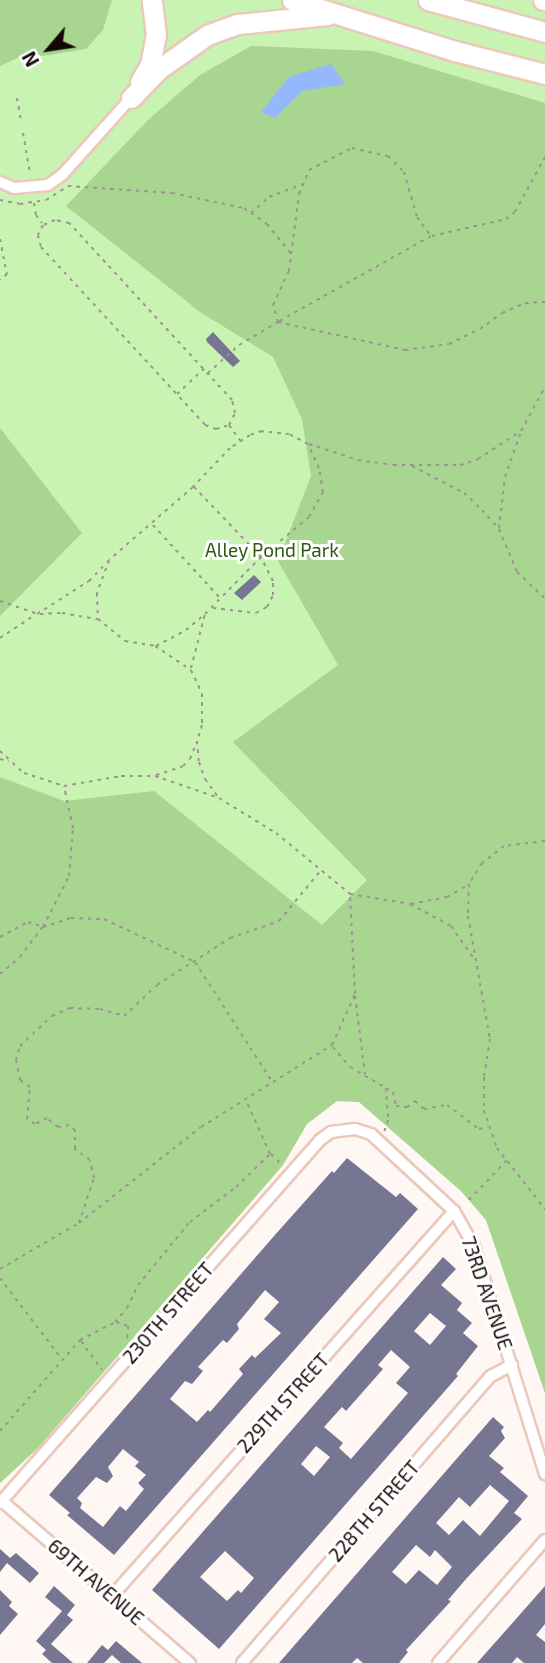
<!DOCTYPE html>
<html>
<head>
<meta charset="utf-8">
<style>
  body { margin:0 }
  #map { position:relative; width:545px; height:1663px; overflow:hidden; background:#fff7f4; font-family:"Exo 2",sans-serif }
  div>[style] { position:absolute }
  .green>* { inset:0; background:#c9f3b2 }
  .forest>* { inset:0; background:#a8d590 }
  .water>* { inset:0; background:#94b8fb }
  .building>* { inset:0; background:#767693 }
  .path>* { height:2px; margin-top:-1px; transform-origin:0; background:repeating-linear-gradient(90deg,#9d9491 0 3.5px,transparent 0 8.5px) }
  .roads { filter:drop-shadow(2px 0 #ecc8bb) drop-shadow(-2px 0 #ecc8bb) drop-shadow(0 2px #ecc8bb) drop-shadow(0 -2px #ecc8bb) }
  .street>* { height:10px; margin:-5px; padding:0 5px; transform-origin:5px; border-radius:5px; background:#fff }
  .highway>* { height:19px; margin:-9.5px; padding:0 9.5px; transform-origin:9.5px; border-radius:9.5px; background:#fff }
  span { translate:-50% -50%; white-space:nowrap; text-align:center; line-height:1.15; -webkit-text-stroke:6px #fff; paint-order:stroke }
  .park-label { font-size:19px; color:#2f5711 }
  .street-label { font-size:19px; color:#130805 }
  .north { position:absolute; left:14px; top:14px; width:70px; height:70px; -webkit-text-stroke:5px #fff; paint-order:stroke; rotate:241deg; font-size:19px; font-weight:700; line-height:28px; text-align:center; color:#130805 }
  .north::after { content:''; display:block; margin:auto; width:24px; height:32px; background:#130805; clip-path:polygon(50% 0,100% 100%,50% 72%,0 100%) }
</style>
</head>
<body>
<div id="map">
  <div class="green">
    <div style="clip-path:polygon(0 0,545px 0,545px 1393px,486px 1220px,461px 1191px,359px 1102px,337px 1101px,307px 1124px,283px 1165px,38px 1448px,0 1483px)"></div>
  </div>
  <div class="forest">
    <div style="clip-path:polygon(0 0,112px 0,103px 30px,86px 49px,43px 56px,26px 54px,0 66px)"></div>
    <div style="clip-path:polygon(251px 46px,373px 51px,545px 103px,545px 1393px,486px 1220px,461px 1191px,359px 1102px,337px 1101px,307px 1124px,283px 1165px,38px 1448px,0 1483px,0 777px,64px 801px,154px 791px,322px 925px,367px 880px,233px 742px,338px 665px,278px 561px,311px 476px,302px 419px,273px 357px,200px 312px,66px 206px,149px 119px,200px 75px)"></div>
    <div style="clip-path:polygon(0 428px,82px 533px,0 616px)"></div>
  </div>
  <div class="water">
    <div style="clip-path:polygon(331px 64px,345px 84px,302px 91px,275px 118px,261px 112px,289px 77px)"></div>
  </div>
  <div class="building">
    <div style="clip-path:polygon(213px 332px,240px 361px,233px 367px,207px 342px,206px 339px)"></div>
    <div style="clip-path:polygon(254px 575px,261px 582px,242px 600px,234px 593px)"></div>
    <div style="clip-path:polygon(evenodd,347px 1158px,396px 1197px,400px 1193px,418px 1209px,114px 1555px,67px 1515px,70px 1513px,49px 1495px,274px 1236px,332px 1171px,334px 1173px,347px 1158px,265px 1290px,279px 1302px,264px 1319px,281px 1333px,255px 1358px,252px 1355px,239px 1369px,243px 1374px,210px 1412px,208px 1410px,197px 1422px,170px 1399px,185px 1381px,192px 1384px,203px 1371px,198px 1367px,223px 1340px,227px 1343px,239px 1329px,237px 1324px,265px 1290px,347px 1158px,123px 1449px,139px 1462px,135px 1466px,146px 1475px,138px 1483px,144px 1489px,126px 1511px,120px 1506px,103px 1527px,80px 1508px,82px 1503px,77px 1498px,96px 1477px,107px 1483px,113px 1476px,108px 1467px,123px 1449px)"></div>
    <div style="clip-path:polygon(evenodd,443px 1257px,456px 1269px,441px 1285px,462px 1303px,457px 1310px,472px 1323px,463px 1333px,478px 1346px,456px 1374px,458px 1376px,219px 1649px,152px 1590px,443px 1257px,430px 1313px,446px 1326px,430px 1345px,414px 1331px,430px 1313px,443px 1257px,391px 1350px,410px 1367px,396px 1383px,408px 1393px,351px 1459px,339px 1448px,343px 1443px,324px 1427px,342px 1407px,346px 1411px,383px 1369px,378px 1365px,391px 1350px,443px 1257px,316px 1446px,330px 1457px,314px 1476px,301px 1464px,316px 1446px,443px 1257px,225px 1551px,254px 1578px,241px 1593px,238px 1590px,227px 1601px,200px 1577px,225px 1551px)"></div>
    <div style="clip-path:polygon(evenodd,493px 1417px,504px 1427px,501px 1431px,505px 1438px,489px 1456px,504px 1468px,500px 1472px,528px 1496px,514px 1513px,522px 1519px,466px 1579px,448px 1600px,451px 1601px,406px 1650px,408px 1652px,399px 1663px,363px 1663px,357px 1658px,352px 1663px,279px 1663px,493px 1417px,490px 1485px,509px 1501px,480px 1536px,463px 1520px,449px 1535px,436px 1523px,459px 1497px,470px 1507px,490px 1485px,493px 1417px,416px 1545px,430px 1557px,435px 1550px,452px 1567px,437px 1585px,419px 1570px,406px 1584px,392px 1572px,416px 1545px)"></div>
    <div style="clip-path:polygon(0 1549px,10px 1558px,16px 1553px,39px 1573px,30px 1583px,7px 1563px,0 1572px)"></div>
    <div style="clip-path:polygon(54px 1586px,75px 1605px,67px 1615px,73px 1620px,51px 1644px,73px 1663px,52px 1663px,42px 1654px,46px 1650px,36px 1641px,62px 1611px,45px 1597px)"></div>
    <div style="clip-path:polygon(545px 1586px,545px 1624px,536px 1635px,545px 1642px,545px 1663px,524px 1663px,517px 1657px,512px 1663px,477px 1663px)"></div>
    <div style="clip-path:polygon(0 1590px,12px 1602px,9px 1606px,18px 1614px,0 1635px)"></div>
    <div style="clip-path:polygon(116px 1641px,142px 1663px,121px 1663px,112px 1655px,104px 1663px,87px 1663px,102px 1645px,108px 1650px)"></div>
  </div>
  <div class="path">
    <div style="left:17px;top:98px;width:23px;rotate:80deg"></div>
    <div style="left:23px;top:133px;width:42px;rotate:80.3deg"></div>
    <div style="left:352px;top:148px;width:37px;rotate:13deg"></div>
    <div style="left:388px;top:156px;width:23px;rotate:45deg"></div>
    <div style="left:404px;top:172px;width:47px;rotate:73.9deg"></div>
    <div style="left:417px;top:217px;width:24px;rotate:54deg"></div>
    <div style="left:431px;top:236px;width:176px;rotate:150.7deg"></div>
    <div style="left:278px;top:322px;width:18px;rotate:-106deg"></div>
    <div style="left:273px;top:305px;width:38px;rotate:-65deg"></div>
    <div style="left:289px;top:271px;width:78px;rotate:-82.6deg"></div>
    <div style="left:299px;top:194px;width:26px;rotate:-67deg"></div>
    <div style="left:309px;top:170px;width:48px;rotate:-27.1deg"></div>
    <div style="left:0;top:200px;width:20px;rotate:11deg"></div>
    <div style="left:20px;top:204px;width:26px;rotate:-9deg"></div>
    <div style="left:46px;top:200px;width:26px;rotate:-32deg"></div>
    <div style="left:68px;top:186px;width:104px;rotate:3.9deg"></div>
    <div style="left:172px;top:193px;width:74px;rotate:11.8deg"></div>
    <div style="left:244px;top:208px;width:28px;rotate:35deg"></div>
    <div style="left:267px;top:224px;width:38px;rotate:51deg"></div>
    <div style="left:34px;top:203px;width:12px;rotate:81deg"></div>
    <div style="left:36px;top:215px;width:10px;rotate:53deg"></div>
    <div style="left:251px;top:213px;width:24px;rotate:-42deg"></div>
    <div style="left:269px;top:197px;width:36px;rotate:-21deg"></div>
    <div style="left:432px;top:236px;width:76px;rotate:-12.9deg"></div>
    <div style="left:506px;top:219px;width:11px;rotate:-38deg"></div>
    <div style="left:515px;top:212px;width:63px;rotate:-61.4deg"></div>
    <div style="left:0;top:239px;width:36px;rotate:79deg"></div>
    <div style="left:7px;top:274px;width:9px;rotate:139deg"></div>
    <div style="left:208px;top:373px;width:42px;rotate:-42.1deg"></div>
    <div style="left:239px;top:345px;width:45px;rotate:-30.5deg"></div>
    <div style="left:278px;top:322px;width:130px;rotate:12.4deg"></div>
    <div style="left:405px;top:350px;width:44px;rotate:-7.8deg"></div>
    <div style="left:449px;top:344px;width:34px;rotate:-26deg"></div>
    <div style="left:480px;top:329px;width:27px;rotate:-36deg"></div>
    <div style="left:502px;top:313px;width:25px;rotate:-23deg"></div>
    <div style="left:525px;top:303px;width:20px;rotate:-3deg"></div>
    <div style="left:177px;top:394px;width:37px;rotate:-43deg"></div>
    <div style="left:229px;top:425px;width:13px;rotate:-63deg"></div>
    <div style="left:235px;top:413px;width:13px;rotate:-103deg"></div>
    <div style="left:232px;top:400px;width:241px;rotate:-132.6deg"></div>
    <div style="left:69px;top:223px;width:14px;rotate:-168deg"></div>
    <div style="left:55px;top:220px;width:13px;rotate:157deg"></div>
    <div style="left:43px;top:225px;width:11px;rotate:117deg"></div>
    <div style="left:38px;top:235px;width:12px;rotate:76deg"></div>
    <div style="left:41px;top:247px;width:242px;rotate:47.3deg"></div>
    <div style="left:205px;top:425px;width:12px;rotate:20deg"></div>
    <div style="left:216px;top:429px;width:14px;rotate:-17deg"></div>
    <div style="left:229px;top:425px;width:19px;rotate:54deg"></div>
    <div style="left:309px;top:444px;width:52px;rotate:18.1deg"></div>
    <div style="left:358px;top:460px;width:35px;rotate:8deg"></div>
    <div style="left:393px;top:465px;width:67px"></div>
    <div style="left:460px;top:465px;width:19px;rotate:-18deg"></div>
    <div style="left:478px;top:459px;width:51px;rotate:-33.1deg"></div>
    <div style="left:521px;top:431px;width:50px;rotate:-61.4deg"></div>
    <div style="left:412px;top:466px;width:59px;rotate:27.4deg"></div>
    <div style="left:464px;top:493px;width:25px;rotate:43deg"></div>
    <div style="left:482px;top:510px;width:25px;rotate:48deg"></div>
    <div style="left:499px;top:529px;width:47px;rotate:67.3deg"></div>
    <div style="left:517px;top:572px;width:38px;rotate:43deg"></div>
    <div style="left:153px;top:525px;width:99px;rotate:47.5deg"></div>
    <div style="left:499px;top:528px;width:51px;rotate:-83.3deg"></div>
    <div style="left:505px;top:477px;width:48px;rotate:-70.4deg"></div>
    <div style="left:0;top:601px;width:39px;rotate:19deg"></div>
    <div style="left:37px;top:614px;width:62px;rotate:-32.4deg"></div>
    <div style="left:89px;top:581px;width:28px;rotate:-46deg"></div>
    <div style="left:213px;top:608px;width:43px;rotate:6.6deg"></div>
    <div style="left:256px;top:613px;width:13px;rotate:-29deg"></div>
    <div style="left:267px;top:607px;width:13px;rotate:-63deg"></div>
    <div style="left:273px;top:595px;width:14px;rotate:-90deg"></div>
    <div style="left:273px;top:581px;width:27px;rotate:-117deg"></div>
    <div style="left:261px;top:557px;width:62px;rotate:-39.8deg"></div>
    <div style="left:309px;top:517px;width:29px;rotate:-61deg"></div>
    <div style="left:323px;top:492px;width:24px;rotate:-99deg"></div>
    <div style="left:319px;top:468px;width:26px;rotate:-115deg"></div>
    <div style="left:308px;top:444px;width:21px;rotate:-152deg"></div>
    <div style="left:289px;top:434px;width:27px;rotate:-174deg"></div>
    <div style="left:262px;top:431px;width:13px;rotate:162deg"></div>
    <div style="left:250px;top:435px;width:24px;rotate:147deg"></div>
    <div style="left:230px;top:448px;width:54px;rotate:133.5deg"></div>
    <div style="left:193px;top:487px;width:111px;rotate:139deg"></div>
    <div style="left:109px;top:560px;width:35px;rotate:110deg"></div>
    <div style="left:97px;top:593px;width:26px;rotate:88deg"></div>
    <div style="left:98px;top:619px;width:35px;rotate:39deg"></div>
    <div style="left:125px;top:641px;width:30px;rotate:9deg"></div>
    <div style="left:155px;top:646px;width:43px;rotate:33.7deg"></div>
    <div style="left:191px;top:670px;width:26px;rotate:65deg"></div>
    <div style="left:202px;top:694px;width:31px;rotate:90deg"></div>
    <div style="left:202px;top:725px;width:17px;rotate:107deg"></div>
    <div style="left:197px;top:741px;width:21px;rotate:85deg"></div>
    <div style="left:199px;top:762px;width:18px;rotate:71deg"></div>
    <div style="left:205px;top:779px;width:24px;rotate:54deg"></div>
    <div style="left:40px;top:614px;width:22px;rotate:-3deg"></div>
    <div style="left:62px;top:613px;width:36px;rotate:10deg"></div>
    <div style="left:0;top:638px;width:42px;rotate:-33.3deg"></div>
    <div style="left:156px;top:646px;width:34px;rotate:-28deg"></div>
    <div style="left:186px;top:630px;width:23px;rotate:-40deg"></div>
    <div style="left:191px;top:668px;width:56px;rotate:-75.5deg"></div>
    <div style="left:205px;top:614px;width:80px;rotate:-45.5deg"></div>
    <div style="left:261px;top:557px;width:97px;rotate:-133.7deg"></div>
    <div style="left:0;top:751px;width:33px;rotate:43deg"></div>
    <div style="left:24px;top:773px;width:42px;rotate:18deg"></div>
    <div style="left:64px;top:786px;width:58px;rotate:-10deg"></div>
    <div style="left:121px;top:776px;width:34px"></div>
    <div style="left:155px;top:776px;width:68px;rotate:19deg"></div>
    <div style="left:219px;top:798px;width:67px;rotate:31.6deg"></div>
    <div style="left:276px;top:833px;width:96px;rotate:39.5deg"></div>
    <div style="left:350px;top:894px;width:61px;rotate:9.5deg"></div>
    <div style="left:410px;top:904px;width:47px;rotate:28.2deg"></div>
    <div style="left:451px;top:926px;width:39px;rotate:55deg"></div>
    <div style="left:0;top:759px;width:9px;rotate:18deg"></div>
    <div style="left:156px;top:775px;width:28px;rotate:-18deg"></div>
    <div style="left:183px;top:766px;width:10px;rotate:-45deg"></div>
    <div style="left:190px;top:759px;width:18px;rotate:-68deg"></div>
    <div style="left:545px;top:841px;width:41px;rotate:173deg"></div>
    <div style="left:504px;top:846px;width:28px;rotate:142deg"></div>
    <div style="left:482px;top:863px;width:25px;rotate:122deg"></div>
    <div style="left:469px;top:884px;width:32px;rotate:92deg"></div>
    <div style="left:468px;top:916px;width:125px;rotate:79.9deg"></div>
    <div style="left:490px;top:1039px;width:38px;rotate:99deg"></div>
    <div style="left:484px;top:1077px;width:33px;rotate:90deg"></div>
    <div style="left:484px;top:1110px;width:40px;rotate:71.1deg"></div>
    <div style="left:497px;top:1148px;width:78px;rotate:51.8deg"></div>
    <div style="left:411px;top:904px;width:37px;rotate:-11deg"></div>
    <div style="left:447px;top:897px;width:24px;rotate:-30deg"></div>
    <div style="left:0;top:937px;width:32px;rotate:-28deg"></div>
    <div style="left:28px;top:922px;width:16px;rotate:18deg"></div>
    <div style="left:43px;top:927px;width:29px;rotate:-18deg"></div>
    <div style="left:71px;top:918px;width:33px;rotate:2deg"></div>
    <div style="left:104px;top:919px;width:101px;rotate:25.3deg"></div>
    <div style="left:195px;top:962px;width:144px;rotate:57.2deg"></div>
    <div style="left:0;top:974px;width:26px;rotate:-40deg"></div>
    <div style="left:20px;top:957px;width:38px;rotate:-53deg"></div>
    <div style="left:43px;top:927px;width:57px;rotate:-63deg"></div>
    <div style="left:69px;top:876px;width:48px;rotate:-85.2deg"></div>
    <div style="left:73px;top:828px;width:43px;rotate:-102.1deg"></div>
    <div style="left:355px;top:996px;width:79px;rotate:82.7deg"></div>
    <div style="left:333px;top:1047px;width:26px;rotate:50deg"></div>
    <div style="left:350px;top:1067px;width:42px;rotate:30.3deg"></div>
    <div style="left:386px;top:1088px;width:32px;rotate:86deg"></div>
    <div style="left:388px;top:1120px;width:13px;rotate:108deg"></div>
    <div style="left:386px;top:1088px;width:8px;rotate:30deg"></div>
    <div style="left:393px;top:1092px;width:14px;rotate:78deg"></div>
    <div style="left:396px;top:1106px;width:11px;rotate:5deg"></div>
    <div style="left:407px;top:1107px;width:10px;rotate:-37deg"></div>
    <div style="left:415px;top:1101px;width:12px;rotate:42deg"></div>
    <div style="left:424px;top:1109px;width:23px;rotate:-10deg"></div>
    <div style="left:447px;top:1105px;width:40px;rotate:37deg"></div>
    <div style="left:479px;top:1129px;width:9px;rotate:-18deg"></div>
    <div style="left:271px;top:1154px;width:16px;rotate:45deg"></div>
    <div style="left:469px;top:1200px;width:55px;rotate:-46.5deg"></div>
    <div style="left:79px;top:1223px;width:47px;rotate:-71.6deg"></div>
    <div style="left:94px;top:1178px;width:18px;rotate:-103deg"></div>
    <div style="left:90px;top:1160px;width:19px;rotate:-144deg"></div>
    <div style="left:75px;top:1149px;width:19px;rotate:-90deg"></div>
    <div style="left:75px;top:1130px;width:8px;rotate:-140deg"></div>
    <div style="left:69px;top:1125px;width:11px;rotate:170deg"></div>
    <div style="left:58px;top:1127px;width:14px;rotate:-141deg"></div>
    <div style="left:47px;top:1118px;width:13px;rotate:153deg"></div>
    <div style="left:35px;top:1124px;width:9px;rotate:-148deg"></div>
    <div style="left:27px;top:1119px;width:32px;rotate:-85deg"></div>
    <div style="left:30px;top:1087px;width:12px;rotate:-145deg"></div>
    <div style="left:20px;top:1080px;width:20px;rotate:-101deg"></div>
    <div style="left:16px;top:1060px;width:15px;rotate:-74deg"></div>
    <div style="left:20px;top:1046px;width:44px;rotate:-43.2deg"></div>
    <div style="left:52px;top:1016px;width:20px;rotate:-24deg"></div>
    <div style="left:70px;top:1008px;width:30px;rotate:2deg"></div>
    <div style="left:100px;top:1009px;width:25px;rotate:16deg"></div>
    <div style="left:124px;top:1016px;width:45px;rotate:-43.2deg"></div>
    <div style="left:157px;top:985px;width:87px;rotate:-32.8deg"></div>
    <div style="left:230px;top:938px;width:52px;rotate:-19.1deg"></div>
    <div style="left:279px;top:921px;width:67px;rotate:-50.4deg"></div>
    <div style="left:0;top:1269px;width:91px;rotate:-30.2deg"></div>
    <div style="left:79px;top:1223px;width:155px;rotate:-38.2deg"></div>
    <div style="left:201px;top:1127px;width:155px;rotate:-32deg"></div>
    <div style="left:332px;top:1045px;width:56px;rotate:-65.7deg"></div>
    <div style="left:355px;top:994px;width:100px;rotate:-92.9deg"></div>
    <div style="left:0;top:1278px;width:101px;rotate:52.7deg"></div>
    <div style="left:116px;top:1322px;width:13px;rotate:18deg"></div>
    <div style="left:128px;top:1326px;width:13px;rotate:94deg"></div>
    <div style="left:81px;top:1341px;width:36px;rotate:54deg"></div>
    <div style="left:0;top:1431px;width:121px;rotate:-48.7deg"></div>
    <div style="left:80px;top:1340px;width:39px;rotate:-27deg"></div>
    <div style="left:115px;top:1322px;width:18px;rotate:-49deg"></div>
    <div style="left:127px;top:1308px;width:25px;rotate:-64deg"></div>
    <div style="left:138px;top:1285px;width:82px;rotate:-50.5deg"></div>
    <div style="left:190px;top:1222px;width:58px;rotate:-37.3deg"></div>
    <div style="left:236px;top:1187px;width:47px;rotate:-44.1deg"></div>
    <div style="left:270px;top:1154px;width:59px;rotate:-114deg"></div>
  </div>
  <div class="roads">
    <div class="street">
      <div style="left:0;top:182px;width:15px;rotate:23deg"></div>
      <div style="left:14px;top:188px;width:34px;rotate:-5deg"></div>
      <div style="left:48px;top:185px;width:19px;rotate:-36deg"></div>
      <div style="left:63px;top:174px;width:102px;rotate:-48.2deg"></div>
      <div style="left:2px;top:1501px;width:248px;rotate:40.8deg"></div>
      <div style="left:0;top:1503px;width:484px;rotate:-48.6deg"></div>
      <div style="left:320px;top:1140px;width:14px;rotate:-36deg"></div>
      <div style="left:331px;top:1132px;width:24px;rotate:-7deg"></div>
      <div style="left:355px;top:1129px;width:17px;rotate:17deg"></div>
      <div style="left:371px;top:1134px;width:113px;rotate:42.9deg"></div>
      <div style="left:454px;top:1211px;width:40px;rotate:60.3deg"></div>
      <div style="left:474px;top:1246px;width:239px;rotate:72.7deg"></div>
      <div style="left:112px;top:1596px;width:515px;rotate:-48.38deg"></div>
      <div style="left:242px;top:1663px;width:380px;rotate:-49.1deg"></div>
      <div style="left:491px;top:1376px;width:24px;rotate:-28deg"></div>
      <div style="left:438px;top:1663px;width:163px;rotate:-49deg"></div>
    </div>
    <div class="highway">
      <div style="left:292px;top:0;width:171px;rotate:17.4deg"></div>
      <div style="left:455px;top:51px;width:93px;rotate:14.3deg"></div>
      <div style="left:428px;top:0;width:121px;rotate:15.3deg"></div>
      <div style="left:543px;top:0;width:2px"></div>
      <div style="left:140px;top:82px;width:20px;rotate:-60deg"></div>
      <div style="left:150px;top:65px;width:31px;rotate:-79deg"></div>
      <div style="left:156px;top:35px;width:35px;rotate:-97deg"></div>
      <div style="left:131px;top:98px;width:40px;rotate:-46deg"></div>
      <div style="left:159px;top:69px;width:59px;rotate:-35.3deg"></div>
      <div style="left:207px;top:35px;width:33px;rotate:-20deg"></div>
      <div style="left:238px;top:24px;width:90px;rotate:-5.7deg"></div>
    </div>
  </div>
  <div class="park-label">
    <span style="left:272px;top:550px">Alley Pond Park</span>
  </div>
  <div class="street-label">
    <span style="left:487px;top:1293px;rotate:71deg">73RD AVENUE</span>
    <span style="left:168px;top:1313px;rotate:-49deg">230TH STREET</span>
    <span style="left:283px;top:1403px;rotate:-48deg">229TH STREET</span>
    <span style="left:374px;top:1511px;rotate:-49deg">228TH STREET</span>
    <span style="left:96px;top:1582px;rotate:41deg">69TH AVENUE</span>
  </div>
  <div class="north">N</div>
</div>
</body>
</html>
